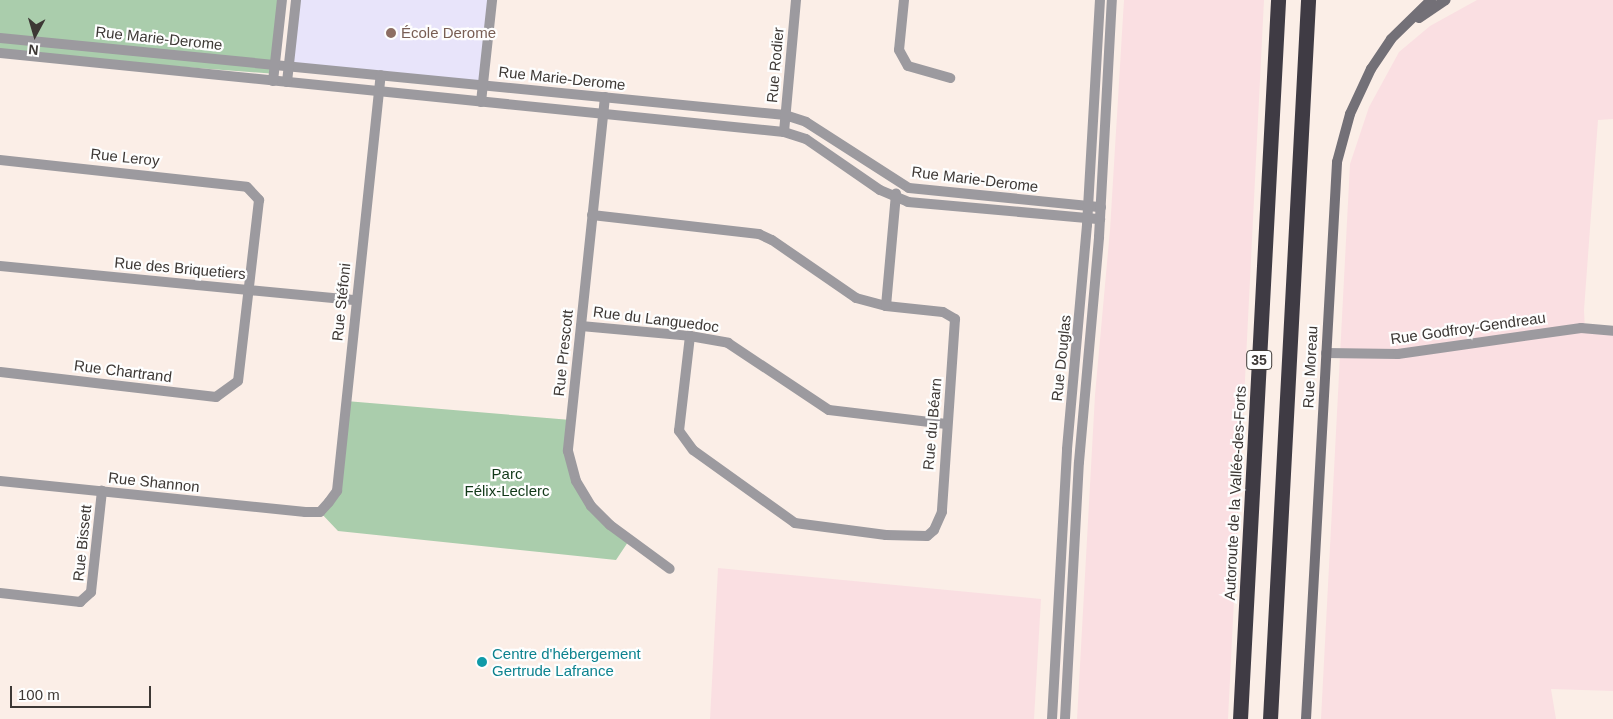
<!DOCTYPE html>
<html>
<head>
<meta charset="utf-8">
<style>
  body { margin:0 }
  #map { position:relative; width:1613px; height:719px; overflow:hidden; background:#fbeee7; font-family:Arial,sans-serif }
  div>[style] { position:absolute }
  .commercial>* { inset:0; background:#fadfe2 }
  .education>* { inset:0; background:#e8e4fa }
  .green>* { inset:0; background:#aacdac }
  .street>* { height:10px; margin:-5px; padding:0 5px; transform-origin:5px; border-radius:5px; background:#9c9a9f }
  .secondary>* { height:10px; margin:-5px; padding:0 5px; transform-origin:5px; border-radius:5px; background:#737077 }
  .highway>* { height:15px; margin:-7.5px; padding:0 7.5px; transform-origin:7.5px; border-radius:7.5px; background:#3f3b44 }
  .dots>* { width:14px; height:14px; translate:-50% -50%; box-sizing:border-box; border:2px solid #fefefe; border-radius:50% }
  span { translate:-50% -50%; white-space:nowrap; text-align:center; line-height:1.15; -webkit-text-stroke:4.5px #fefefe; paint-order:stroke }
  .shield-label span { padding:1px 4px; background:#fefefe; border:1px solid; border-radius:4px; -webkit-text-stroke-width:0 }
  .shield-label { font-size:14px; color:#3d3835; font-weight:700 }
  .education-label { font-size:15px; color:#785e54 }
  .left { translate:0 -50%; text-align:left }
  .street-label { font-size:15px; color:#3d3835 }
  .park-label { font-size:15px; color:#113818 }
  .culture-label { font-size:15px; color:#0d838f }
  .north { position:absolute; left:10px; top:10px; width:50px; height:50px; -webkit-text-stroke:4px #fefefe; paint-order:stroke; rotate:186deg; font-size:14px; font-weight:700; line-height:20px; text-align:center; color:#3d3835 }
  .north::after { content:''; display:block; margin:auto; width:18px; height:22px; background:#3d3835; clip-path:polygon(50% 0,100% 100%,50% 72%,0 100%) }
  .scale { position:absolute; left:10px; top:686px; width:141px; height:22px; box-sizing:border-box; border:2px solid #3d3835; border-top:0; padding-left:6px; font-size:15px; line-height:18px; white-space:nowrap; color:#3d3835; -webkit-text-stroke:4px #fefefe; paint-order:stroke }
</style>
</head>
<body>
<div id="map">
  <div class="commercial">
    <div style="clip-path:polygon(1124px 0,1264px 0,1228px 719px,1077px 719px,1095px 395px,1110px 230px)"></div>
    <div style="clip-path:polygon(1477px 0,1613px 0,1613px 119px,1598px 120px,1584px 310px,1585px 331px,1613px 335px,1613px 691px,1551px 689px,1556px 719px,1321px 719px,1350px 164px,1369px 107px,1399px 52px,1430px 26px)"></div>
    <div style="clip-path:polygon(718px 568px,1041px 599px,1034px 719px,710px 719px)"></div>
  </div>
  <div class="education">
    <div style="clip-path:polygon(296px 0,492px 0,484px 85px,289px 66px)"></div>
  </div>
  <div class="green">
    <div style="clip-path:polygon(0 0,285px 0,277px 74px,0 53px)"></div>
    <div style="clip-path:polygon(346px 401px,571px 420px,568px 451px,592px 506px,630px 539px,616px 560px,338px 531px,320px 512px,337px 490px)"></div>
  </div>
  <div class="street">
    <div style="left:904px;top:0;width:50px;rotate:95.7deg"></div>
    <div style="left:899px;top:50px;width:18px;rotate:61deg"></div>
    <div style="left:908px;top:66px;width:44px;rotate:15.9deg"></div>
    <div style="left:0;top:38px;width:789px;rotate:5.6deg"></div>
    <div style="left:785px;top:115px;width:22px;rotate:18deg"></div>
    <div style="left:806px;top:122px;width:122px;rotate:32.7deg"></div>
    <div style="left:909px;top:188px;width:193px;rotate:5.7deg"></div>
    <div style="left:0;top:53px;width:788px;rotate:5.75deg"></div>
    <div style="left:784px;top:132px;width:23px;rotate:18deg"></div>
    <div style="left:806px;top:139px;width:90px;rotate:34.6deg"></div>
    <div style="left:880px;top:190px;width:30px;rotate:23deg"></div>
    <div style="left:908px;top:202px;width:193px;rotate:5.1deg"></div>
    <div style="left:273px;top:81px;width:81px;rotate:-83.7deg"></div>
    <div style="left:287px;top:82px;width:82px;rotate:-83.7deg"></div>
    <div style="left:605px;top:97px;width:356px;rotate:96deg"></div>
    <div style="left:568px;top:451px;width:31px;rotate:75deg"></div>
    <div style="left:576px;top:481px;width:29px;rotate:59deg"></div>
    <div style="left:591px;top:506px;width:27px;rotate:45deg"></div>
    <div style="left:610px;top:525px;width:74px;rotate:36.3deg"></div>
    <div style="left:481px;top:102px;width:103px;rotate:-83.8deg"></div>
    <div style="left:784px;top:132px;width:133px;rotate:-84.8deg"></div>
    <div style="left:0;top:160px;width:248px;rotate:6.2deg"></div>
    <div style="left:247px;top:187px;width:18px;rotate:47deg"></div>
    <div style="left:259px;top:200px;width:182px;rotate:96.6deg"></div>
    <div style="left:238px;top:381px;width:27px;rotate:144deg"></div>
    <div style="left:216px;top:397px;width:217px;rotate:-173.4deg"></div>
    <div style="left:592px;top:215px;width:168px;rotate:6.5deg"></div>
    <div style="left:759px;top:234px;width:14px;rotate:25deg"></div>
    <div style="left:772px;top:240px;width:102px;rotate:34.6deg"></div>
    <div style="left:856px;top:298px;width:31px;rotate:15deg"></div>
    <div style="left:886px;top:306px;width:57px;rotate:6deg"></div>
    <div style="left:943px;top:312px;width:14px;rotate:30deg"></div>
    <div style="left:955px;top:319px;width:193px;rotate:93.9deg"></div>
    <div style="left:942px;top:512px;width:20px;rotate:114deg"></div>
    <div style="left:934px;top:530px;width:9px;rotate:139deg"></div>
    <div style="left:927px;top:536px;width:41px;rotate:-178.6deg"></div>
    <div style="left:886px;top:535px;width:92px;rotate:-172.5deg"></div>
    <div style="left:795px;top:523px;width:125px;rotate:-144.4deg"></div>
    <div style="left:693px;top:450px;width:24px;rotate:-126deg"></div>
    <div style="left:679px;top:431px;width:96px;rotate:-83.4deg"></div>
    <div style="left:0;top:266px;width:358px;rotate:5.5deg"></div>
    <div style="left:886px;top:306px;width:113px;rotate:-84.9deg"></div>
    <div style="left:581px;top:326px;width:109px;rotate:5.2deg"></div>
    <div style="left:690px;top:336px;width:39px;rotate:10deg"></div>
    <div style="left:728px;top:343px;width:121px;rotate:33.6deg"></div>
    <div style="left:829px;top:410px;width:118px;rotate:6.8deg"></div>
    <div style="left:1326px;top:353px;width:72px;rotate:0.8deg"></div>
    <div style="left:1398px;top:354px;width:185px;rotate:-8.1deg"></div>
    <div style="left:1581px;top:328px;width:32px;rotate:5deg"></div>
    <div style="left:0;top:481px;width:307px;rotate:5.8deg"></div>
    <div style="left:305px;top:512px;width:15px"></div>
    <div style="left:320px;top:512px;width:13px;rotate:-48deg"></div>
    <div style="left:329px;top:502px;width:14px;rotate:-54deg"></div>
    <div style="left:337px;top:491px;width:418px;rotate:-84deg"></div>
    <div style="left:0;top:593px;width:81px;rotate:6.4deg"></div>
    <div style="left:80px;top:602px;width:15px;rotate:-42deg"></div>
    <div style="left:91px;top:592px;width:102px;rotate:-83.8deg"></div>
    <div style="left:1052px;top:719px;width:270px;rotate:-86.8deg"></div>
    <div style="left:1067px;top:449px;width:225px;rotate:-84.9deg"></div>
    <div style="left:1087px;top:225px;width:225px;rotate:-86.7deg"></div>
    <div style="left:1065px;top:719px;width:257px;rotate:-86.9deg"></div>
    <div style="left:1079px;top:462px;width:226px;rotate:-84.9deg"></div>
    <div style="left:1099px;top:237px;width:237px;rotate:-86.9deg"></div>
  </div>
  <div class="secondary">
    <div style="left:1419px;top:18px;width:32px;rotate:-34deg"></div>
    <div style="left:1306px;top:719px;width:558px;rotate:-86.81deg"></div>
    <div style="left:1337px;top:162px;width:50px;rotate:-74.8deg"></div>
    <div style="left:1350px;top:114px;width:50px;rotate:-65deg"></div>
    <div style="left:1371px;top:69px;width:36px;rotate:-56deg"></div>
    <div style="left:1391px;top:39px;width:56px;rotate:-44.3deg"></div>
  </div>
  <div class="highway">
    <div style="left:1240px;top:719px;width:720px;rotate:-86.97deg"></div>
    <div style="left:1270px;top:719px;width:720px;rotate:-86.97deg"></div>
  </div>
  <div class="dots">
    <div style="left:391px;top:33px;background:#8d6e63"></div>
    <div style="left:482px;top:662px;background:#0f9aa8"></div>
  </div>
  <div class="shield-label">
    <span style="left:1259px;top:360px">35</span>
  </div>
  <div class="education-label">
    <span class="left" style="left:401px;top:33px">École Derome</span>
  </div>
  <div class="street-label">
    <span style="left:159px;top:38px;rotate:6deg">Rue Marie-Derome</span>
    <span style="left:775px;top:65px;rotate:-85deg">Rue Rodier</span>
    <span style="left:562px;top:78px;rotate:6deg">Rue Marie-Derome</span>
    <span style="left:125px;top:157px;rotate:6deg">Rue Leroy</span>
    <span style="left:975px;top:179px;rotate:7deg">Rue Marie-Derome</span>
    <span style="left:180px;top:268px;rotate:5deg">Rue des Briquetiers</span>
    <span style="left:341px;top:302px;rotate:-84deg">Rue Stéfoni</span>
    <span style="left:656px;top:319px;rotate:7deg">Rue du Languedoc</span>
    <span style="left:1468px;top:328px;rotate:-8deg">Rue Godfroy-Gendreau</span>
    <span style="left:563px;top:353px;rotate:-84deg">Rue Prescott</span>
    <span style="left:1061px;top:358px;rotate:-84deg">Rue Douglas</span>
    <span style="left:1310px;top:367px;rotate:-87deg">Rue Moreau</span>
    <span style="left:123px;top:371px;rotate:7deg">Rue Chartrand</span>
    <span style="left:932px;top:424px;rotate:-85deg">Rue du Béarn</span>
    <span style="left:154px;top:482px;rotate:6deg">Rue Shannon</span>
    <span style="left:1235px;top:493px;rotate:-87deg">Autoroute de la Vallée-des-Forts</span>
    <span style="left:82px;top:543px;rotate:-84deg">Rue Bissett</span>
  </div>
  <div class="park-label">
    <span style="left:507px;top:482px">Parc<br>Félix-Leclerc</span>
  </div>
  <div class="culture-label">
    <span class="left" style="left:492px;top:662px">Centre d'hébergement<br>Gertrude Lafrance</span>
  </div>
  <div class="north">N</div>
  <div class="scale">100 m</div>
</div>
</body>
</html>
